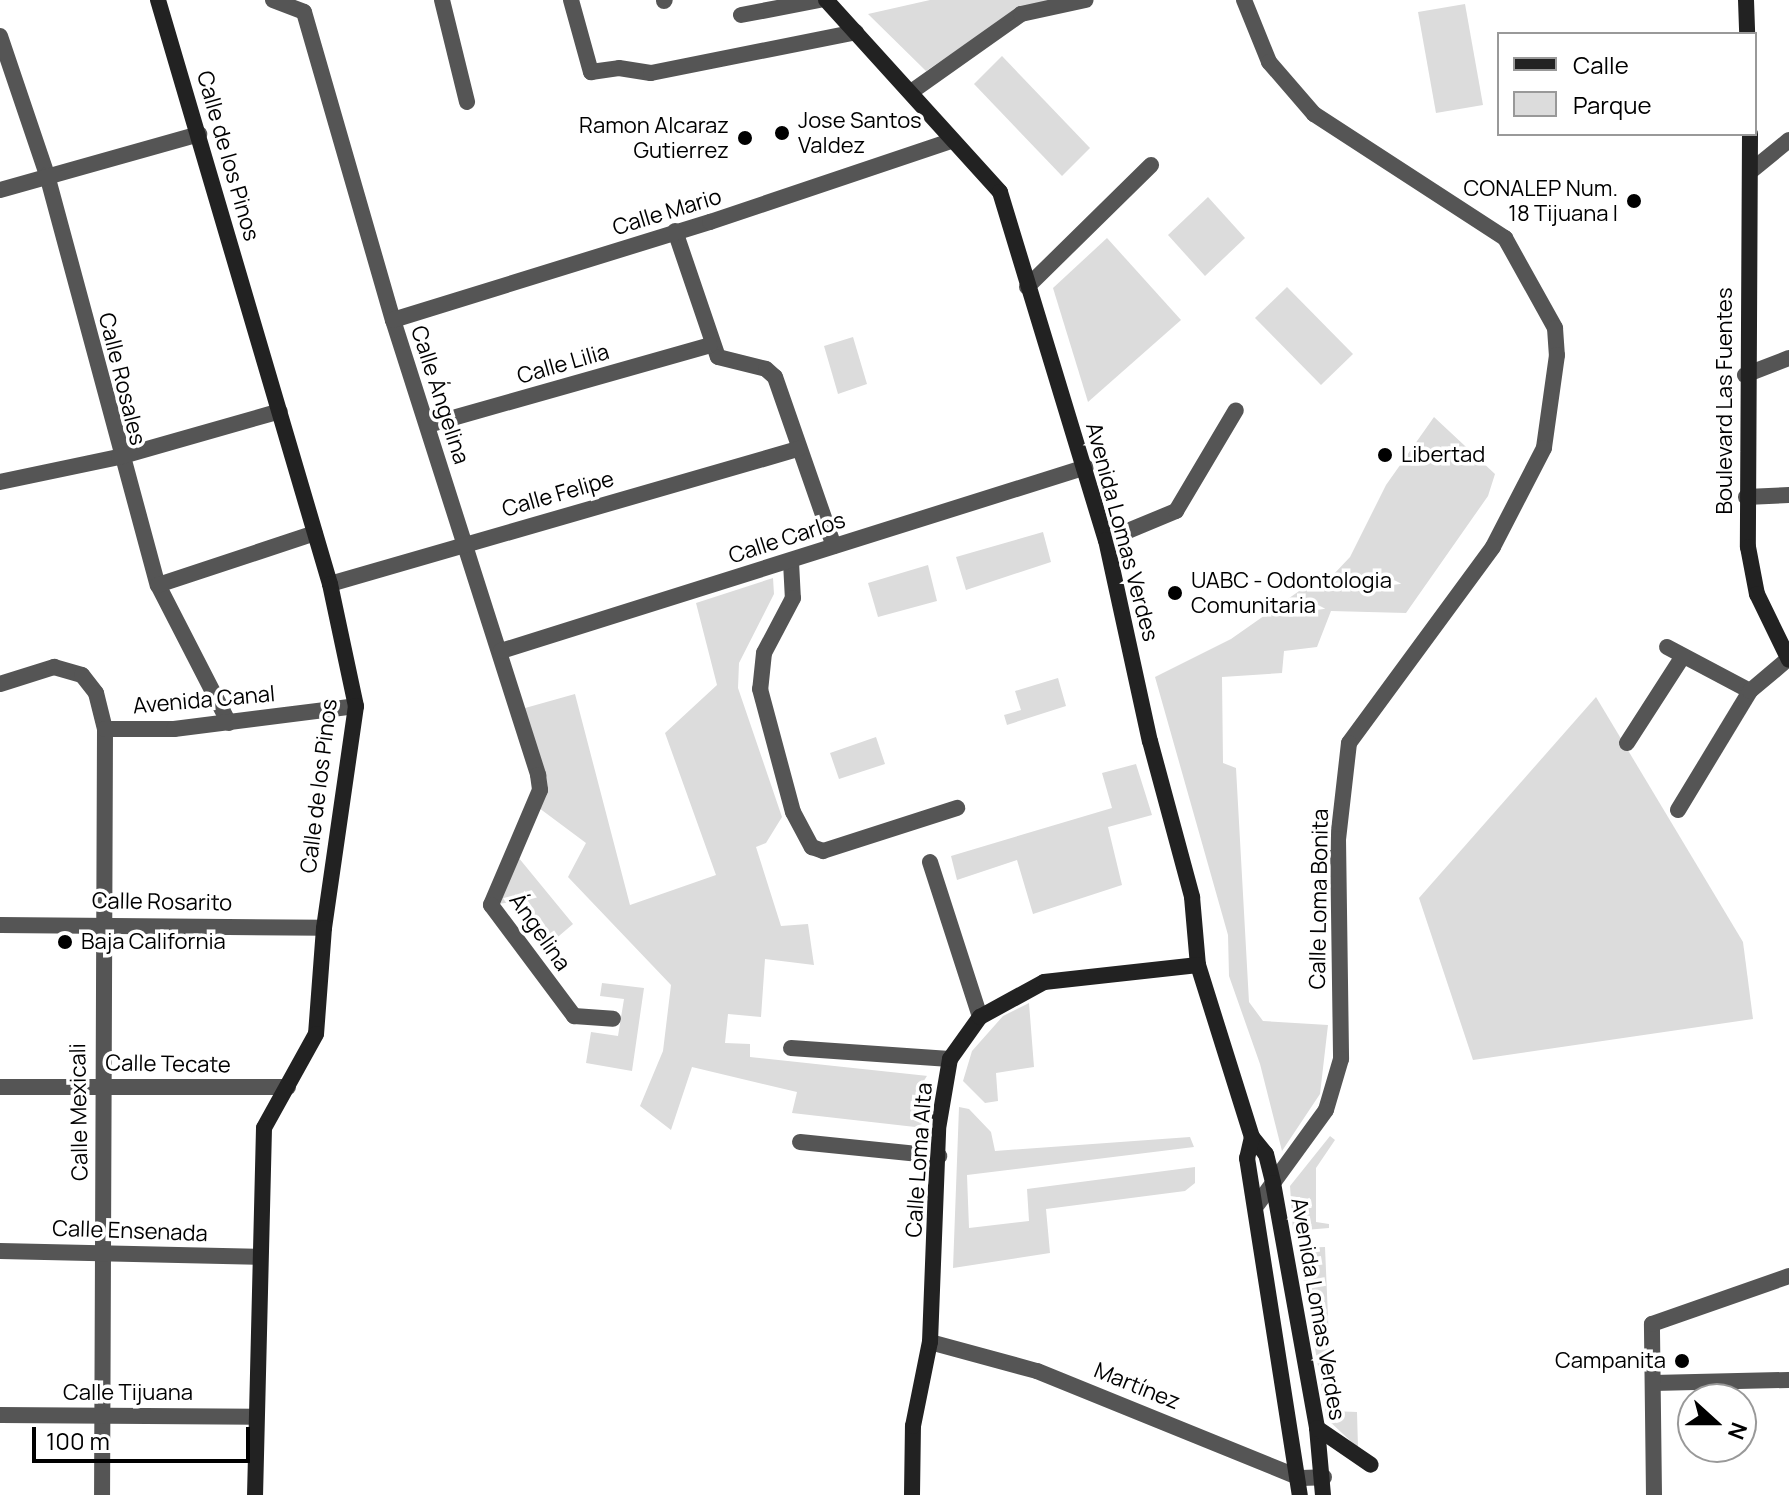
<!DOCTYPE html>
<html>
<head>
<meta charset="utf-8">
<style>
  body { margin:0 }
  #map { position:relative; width:1789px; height:1495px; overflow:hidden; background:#fff; font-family:Manrope,sans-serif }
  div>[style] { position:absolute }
  .green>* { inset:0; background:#dcdcdc }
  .street>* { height:16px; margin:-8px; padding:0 8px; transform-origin:8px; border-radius:8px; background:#555 }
  .secondary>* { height:16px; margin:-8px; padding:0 8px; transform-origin:8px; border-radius:8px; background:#222 }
  .dots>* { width:22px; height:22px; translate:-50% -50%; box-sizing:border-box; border:4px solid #fff; border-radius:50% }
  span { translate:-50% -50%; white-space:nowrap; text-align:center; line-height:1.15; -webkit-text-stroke:7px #fff; paint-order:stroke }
  .poi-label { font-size:22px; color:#000 }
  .left { translate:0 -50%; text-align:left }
  .right { translate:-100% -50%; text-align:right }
  .street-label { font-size:22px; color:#000 }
  .legend { position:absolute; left:1497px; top:32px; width:260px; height:104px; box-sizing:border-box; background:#fff; border:2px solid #999; margin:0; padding:10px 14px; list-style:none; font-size:24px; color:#000 }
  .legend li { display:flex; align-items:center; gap:16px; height:40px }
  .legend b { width:40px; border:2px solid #999 }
  .north { position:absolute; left:1677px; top:1383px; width:80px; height:80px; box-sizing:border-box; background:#fff; border:2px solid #999; border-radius:50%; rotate:111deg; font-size:22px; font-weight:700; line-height:32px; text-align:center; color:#000 }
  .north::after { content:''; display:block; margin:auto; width:28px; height:36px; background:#000; clip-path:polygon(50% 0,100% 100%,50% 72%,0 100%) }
  .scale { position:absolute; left:32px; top:1427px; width:218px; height:36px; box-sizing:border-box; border:4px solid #000; border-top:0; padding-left:10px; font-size:24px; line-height:28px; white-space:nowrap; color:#000; -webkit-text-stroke:6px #fff; paint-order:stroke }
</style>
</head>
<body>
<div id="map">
  <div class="green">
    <div style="clip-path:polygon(930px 0,1070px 0,1020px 8px,926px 71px,868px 14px)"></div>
    <div style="clip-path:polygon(1465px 4px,1483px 105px,1436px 113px,1418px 12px)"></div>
    <div style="clip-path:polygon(1002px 56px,1090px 148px,1062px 176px,974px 84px)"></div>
    <div style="clip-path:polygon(1208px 197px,1245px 238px,1205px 276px,1168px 235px)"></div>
    <div style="clip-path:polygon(1107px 238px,1181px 320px,1088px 402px,1053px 288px)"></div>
    <div style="clip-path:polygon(1287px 287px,1353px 354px,1321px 385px,1255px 318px)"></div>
    <div style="clip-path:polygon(853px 337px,867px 384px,838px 394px,824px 346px)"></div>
    <div style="clip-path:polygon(1434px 417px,1495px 474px,1488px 496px,1406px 613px,1331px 611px,1317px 647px,1284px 651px,1282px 673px,1222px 677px,1223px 763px,1236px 768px,1249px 1002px,1263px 1021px,1328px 1025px,1320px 1094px,1282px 1151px,1260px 1064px,1229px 976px,1228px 935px,1155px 677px,1231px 639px,1302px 589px,1333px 575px,1350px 557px,1386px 485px)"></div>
    <div style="clip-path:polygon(1043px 532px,1051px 562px,966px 590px,956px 557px)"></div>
    <div style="clip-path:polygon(928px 565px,937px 601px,878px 617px,868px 583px)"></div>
    <div style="clip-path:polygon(773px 578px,774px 594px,739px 663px,738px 688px,782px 817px,766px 843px,756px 847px,781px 926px,808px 924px,814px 965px,765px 959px,761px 1017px,728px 1014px,725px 1043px,750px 1044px,750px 1057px,928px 1076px,924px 1128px,792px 1113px,797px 1092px,692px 1067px,671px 1130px,640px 1106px,663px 1051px,671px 985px,568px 877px,586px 843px,535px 805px,539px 792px,518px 710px,575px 694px,630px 905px,716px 875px,665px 733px,717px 685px,696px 603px)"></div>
    <div style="clip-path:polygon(1058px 678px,1066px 706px,1007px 725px,1004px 715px,1021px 710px,1015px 691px)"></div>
    <div style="clip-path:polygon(1596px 697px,1743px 942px,1753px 1019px,1473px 1060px,1419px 898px)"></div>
    <div style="clip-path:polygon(876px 737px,885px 764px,839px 779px,830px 753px)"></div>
    <div style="clip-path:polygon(1136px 764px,1152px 815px,1108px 827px,1122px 885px,1033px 914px,1017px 860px,957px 880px,951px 856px,1112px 808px,1102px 773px)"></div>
    <div style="clip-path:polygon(518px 857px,573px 924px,546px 947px,511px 902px,498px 904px)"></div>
    <div style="clip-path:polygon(602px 983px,644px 988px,632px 1071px,586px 1063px,591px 1032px,618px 1036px,624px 999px,600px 996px)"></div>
    <div style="clip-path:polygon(1029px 1003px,1034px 1067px,996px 1073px,998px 1101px,985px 1103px,963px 1081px,972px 1051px,1003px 1016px)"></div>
    <div style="clip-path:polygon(959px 1107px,969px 1109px,991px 1132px,995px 1151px,1190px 1137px,1194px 1147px,967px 1175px,969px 1228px,1029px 1221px,1027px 1189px,1195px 1167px,1195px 1183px,1185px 1191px,1046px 1209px,1050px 1253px,953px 1268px)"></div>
    <div style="clip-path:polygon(1330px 1136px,1335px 1140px,1316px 1168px,1316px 1222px,1329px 1224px,1329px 1228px,1293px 1231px,1290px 1186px)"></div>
    <div style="clip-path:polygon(1325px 1247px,1332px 1411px,1357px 1412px,1358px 1448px,1327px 1419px,1298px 1248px)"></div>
  </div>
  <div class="street">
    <div style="left:273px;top:0;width:33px;rotate:21deg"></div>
    <div style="left:304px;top:12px;width:321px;rotate:73.9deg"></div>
    <div style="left:393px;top:320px;width:478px;rotate:72.3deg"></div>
    <div style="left:538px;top:775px;width:15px;rotate:82deg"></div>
    <div style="left:540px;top:790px;width:125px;rotate:113.1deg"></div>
    <div style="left:491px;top:905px;width:139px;rotate:53.2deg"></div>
    <div style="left:574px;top:1016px;width:39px;rotate:4deg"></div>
    <div style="left:442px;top:0;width:105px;rotate:76.2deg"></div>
    <div style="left:571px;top:0;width:75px;rotate:74.5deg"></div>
    <div style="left:591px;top:72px;width:28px;rotate:-8deg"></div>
    <div style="left:619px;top:68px;width:32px;rotate:9deg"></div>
    <div style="left:651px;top:73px;width:209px;rotate:-11.3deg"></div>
    <div style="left:1244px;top:0;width:67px;rotate:68deg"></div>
    <div style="left:1269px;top:62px;width:69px;rotate:49.1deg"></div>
    <div style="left:1314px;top:114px;width:228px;rotate:33deg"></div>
    <div style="left:1505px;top:238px;width:103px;rotate:60.9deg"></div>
    <div style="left:1555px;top:328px;width:27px;rotate:86deg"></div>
    <div style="left:1557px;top:355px;width:94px;rotate:98deg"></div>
    <div style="left:1544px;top:448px;width:111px;rotate:117.3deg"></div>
    <div style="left:1493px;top:547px;width:243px;rotate:126.3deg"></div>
    <div style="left:1349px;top:743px;width:97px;rotate:96.5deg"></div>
    <div style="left:1338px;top:839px;width:220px;rotate:89.2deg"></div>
    <div style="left:1341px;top:1059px;width:53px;rotate:106.4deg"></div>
    <div style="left:1326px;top:1110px;width:117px;rotate:126deg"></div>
    <div style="left:664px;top:1px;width:1px;rotate:-45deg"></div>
    <div style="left:741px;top:15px;width:80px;rotate:-10.8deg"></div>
    <div style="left:0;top:36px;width:147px;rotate:71.3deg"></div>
    <div style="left:47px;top:175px;width:425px;rotate:74.9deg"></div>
    <div style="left:158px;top:585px;width:155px;rotate:62.8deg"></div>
    <div style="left:911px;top:92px;width:135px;rotate:-35.3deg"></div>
    <div style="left:1021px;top:14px;width:66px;rotate:-12.2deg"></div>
    <div style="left:1751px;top:171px;width:49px;rotate:-39.2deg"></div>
    <div style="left:0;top:190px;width:207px;rotate:-15.7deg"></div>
    <div style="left:675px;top:231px;width:133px;rotate:71.2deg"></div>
    <div style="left:718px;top:357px;width:49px;rotate:14deg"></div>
    <div style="left:766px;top:369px;width:12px;rotate:42deg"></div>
    <div style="left:775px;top:377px;width:179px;rotate:70.8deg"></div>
    <div style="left:1027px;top:287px;width:174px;rotate:-44.5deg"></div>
    <div style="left:393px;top:320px;width:332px;rotate:-17.2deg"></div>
    <div style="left:710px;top:222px;width:256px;rotate:-18.6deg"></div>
    <div style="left:1745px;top:375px;width:47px;rotate:-21.1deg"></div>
    <div style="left:428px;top:425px;width:293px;rotate:-15.8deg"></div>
    <div style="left:0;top:482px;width:122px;rotate:-11.9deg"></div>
    <div style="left:119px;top:457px;width:167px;rotate:-15.9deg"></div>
    <div style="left:1746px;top:497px;width:43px;rotate:-2.7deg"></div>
    <div style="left:1106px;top:540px;width:76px;rotate:-22.5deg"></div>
    <div style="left:1176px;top:511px;width:117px;rotate:-59.3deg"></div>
    <div style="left:791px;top:562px;width:36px;rotate:87deg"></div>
    <div style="left:793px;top:598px;width:62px;rotate:117.8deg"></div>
    <div style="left:764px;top:653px;width:36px;rotate:96deg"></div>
    <div style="left:760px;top:689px;width:127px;rotate:75deg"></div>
    <div style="left:793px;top:812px;width:40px;rotate:62deg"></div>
    <div style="left:812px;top:847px;width:12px;rotate:20deg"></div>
    <div style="left:823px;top:851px;width:141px;rotate:-17.8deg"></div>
    <div style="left:330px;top:584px;width:488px;rotate:-16.1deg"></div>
    <div style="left:158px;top:585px;width:165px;rotate:-18.3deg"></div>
    <div style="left:1667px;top:647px;width:94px;rotate:27.9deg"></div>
    <div style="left:501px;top:651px;width:613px;rotate:-17.46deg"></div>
    <div style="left:0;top:684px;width:57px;rotate:-17.5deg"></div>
    <div style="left:54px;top:667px;width:29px;rotate:16deg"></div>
    <div style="left:82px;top:675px;width:23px;rotate:52deg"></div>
    <div style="left:96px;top:693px;width:37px;rotate:76deg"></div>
    <div style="left:105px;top:729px;width:766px;rotate:90.22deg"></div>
    <div style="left:105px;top:729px;width:69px"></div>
    <div style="left:174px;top:729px;width:183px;rotate:-7.2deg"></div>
    <div style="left:1627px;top:743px;width:103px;rotate:-57.2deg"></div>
    <div style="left:1678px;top:810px;width:139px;rotate:-58.8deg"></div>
    <div style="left:1750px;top:691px;width:50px;rotate:-40.1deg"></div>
    <div style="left:930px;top:862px;width:163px;rotate:72.1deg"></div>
    <div style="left:0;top:925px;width:324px;rotate:0.5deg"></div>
    <div style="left:791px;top:1048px;width:159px;rotate:4deg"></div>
    <div style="left:0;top:1087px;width:288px"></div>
    <div style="left:800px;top:1142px;width:140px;rotate:5.8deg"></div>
    <div style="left:0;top:1251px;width:259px;rotate:1.3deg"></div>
    <div style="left:930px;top:1342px;width:111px;rotate:15.2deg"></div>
    <div style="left:1037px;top:1371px;width:285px;rotate:22.1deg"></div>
    <div style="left:1301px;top:1478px;width:23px;rotate:-2deg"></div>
    <div style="left:1653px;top:1383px;width:136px;rotate:-1.3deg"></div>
    <div style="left:0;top:1415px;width:256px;rotate:0.4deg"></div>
    <div style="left:1654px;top:1495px;width:171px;rotate:-90.7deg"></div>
    <div style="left:1652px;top:1324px;width:145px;rotate:-19.3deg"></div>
  </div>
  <div class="secondary">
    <div style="left:158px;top:0;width:609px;rotate:73.59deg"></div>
    <div style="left:330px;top:584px;width:125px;rotate:78deg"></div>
    <div style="left:356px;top:706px;width:224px;rotate:98.2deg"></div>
    <div style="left:324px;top:928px;width:106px;rotate:94.3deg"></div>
    <div style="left:316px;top:1034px;width:107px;rotate:119deg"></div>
    <div style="left:264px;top:1128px;width:367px;rotate:91.4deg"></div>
    <div style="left:826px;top:0;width:259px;rotate:47.8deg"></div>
    <div style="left:1000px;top:192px;width:364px;rotate:73.1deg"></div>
    <div style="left:1106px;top:540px;width:206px;rotate:77.7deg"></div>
    <div style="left:1150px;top:741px;width:162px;rotate:74.9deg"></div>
    <div style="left:1192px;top:897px;width:68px;rotate:85deg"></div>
    <div style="left:1198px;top:965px;width:180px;rotate:72.6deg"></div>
    <div style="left:1252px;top:1137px;width:22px;rotate:51deg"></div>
    <div style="left:1266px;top:1154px;width:30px;rotate:76deg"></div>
    <div style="left:1273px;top:1183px;width:249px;rotate:79.8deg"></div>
    <div style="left:1317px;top:1428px;width:67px;rotate:84.9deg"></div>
    <div style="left:1746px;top:0;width:34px;rotate:88deg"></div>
    <div style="left:1750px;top:134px;width:413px;rotate:90.3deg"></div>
    <div style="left:1748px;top:547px;width:48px;rotate:79.2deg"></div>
    <div style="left:1757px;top:594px;width:73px;rotate:64.1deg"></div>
    <div style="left:1252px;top:1137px;width:22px;rotate:103deg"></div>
    <div style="left:1247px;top:1158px;width:341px;rotate:81.1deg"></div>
    <div style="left:1317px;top:1428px;width:65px;rotate:34.4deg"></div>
    <div style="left:912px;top:1495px;width:69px;rotate:-89.2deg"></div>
    <div style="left:913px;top:1426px;width:86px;rotate:-78.6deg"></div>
    <div style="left:930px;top:1342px;width:213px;rotate:-87.8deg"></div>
    <div style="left:938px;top:1129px;width:71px;rotate:-80.3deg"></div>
    <div style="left:950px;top:1059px;width:52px;rotate:-54.5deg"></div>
    <div style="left:980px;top:1017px;width:73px;rotate:-28.7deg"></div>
    <div style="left:1044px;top:982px;width:155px;rotate:-6.3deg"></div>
  </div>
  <div class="dots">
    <div style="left:782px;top:133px;background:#000"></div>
    <div style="left:745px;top:138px;background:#000"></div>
    <div style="left:1634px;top:201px;background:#000"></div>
    <div style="left:1385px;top:455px;background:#000"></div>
    <div style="left:1175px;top:593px;background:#000"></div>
    <div style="left:65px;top:942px;background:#000"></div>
    <div style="left:1682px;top:1361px;background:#000"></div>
  </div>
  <div class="poi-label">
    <span class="left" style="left:798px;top:133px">Jose Santos<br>Valdez</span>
    <span class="right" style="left:729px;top:138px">Ramon Alcaraz<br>Gutierrez</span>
    <span class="right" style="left:1618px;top:201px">CONALEP Num.<br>18 Tijuana I</span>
    <span class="left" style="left:1401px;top:455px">Libertad</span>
    <span class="left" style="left:1191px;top:593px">UABC - Odontologia<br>Comunitaria</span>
    <span class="left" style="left:81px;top:942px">Baja California</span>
    <span class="right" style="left:1666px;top:1361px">Campanita</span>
  </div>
  <div class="street-label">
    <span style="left:228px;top:156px;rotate:74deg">Calle de los Pinos</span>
    <span style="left:667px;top:212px;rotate:-17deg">Calle Mario</span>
    <span style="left:563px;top:364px;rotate:-16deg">Calle Lilia</span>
    <span style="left:122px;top:379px;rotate:76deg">Calle Rosales</span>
    <span style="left:440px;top:395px;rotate:72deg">Calle Ángelina</span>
    <span style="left:1725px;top:401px;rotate:-90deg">Boulevard Las Fuentes</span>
    <span style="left:558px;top:494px;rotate:-16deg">Calle Felipe</span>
    <span style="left:1122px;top:532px;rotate:75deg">Avenida Lomas Verdes</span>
    <span style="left:787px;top:538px;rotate:-18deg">Calle Carlos</span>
    <span style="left:204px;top:700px;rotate:-5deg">Avenida Canal</span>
    <span style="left:319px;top:786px;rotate:-83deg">Calle de los Pinos</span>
    <span style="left:1319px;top:899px;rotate:-89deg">Calle Loma Bonita</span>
    <span style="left:162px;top:902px;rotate:1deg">Calle Rosarito</span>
    <span style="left:540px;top:932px;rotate:55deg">Ángelina</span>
    <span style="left:168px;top:1064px;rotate:1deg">Calle Tecate</span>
    <span style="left:79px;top:1112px;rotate:-91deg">Calle Mexicali</span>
    <span style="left:919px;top:1160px;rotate:-86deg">Calle Loma Alta</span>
    <span style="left:130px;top:1231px;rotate:2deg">Calle Ensenada</span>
    <span style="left:1318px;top:1309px;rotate:80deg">Avenida Lomas Verdes</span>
    <span style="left:1137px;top:1386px;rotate:22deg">Martínez</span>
    <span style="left:128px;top:1393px">Calle Tijuana</span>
  </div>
  <ul class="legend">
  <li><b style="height:10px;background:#222"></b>Calle</li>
  <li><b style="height:22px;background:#dcdcdc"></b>Parque</li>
  </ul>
  <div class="north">N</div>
  <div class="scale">100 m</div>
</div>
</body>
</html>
